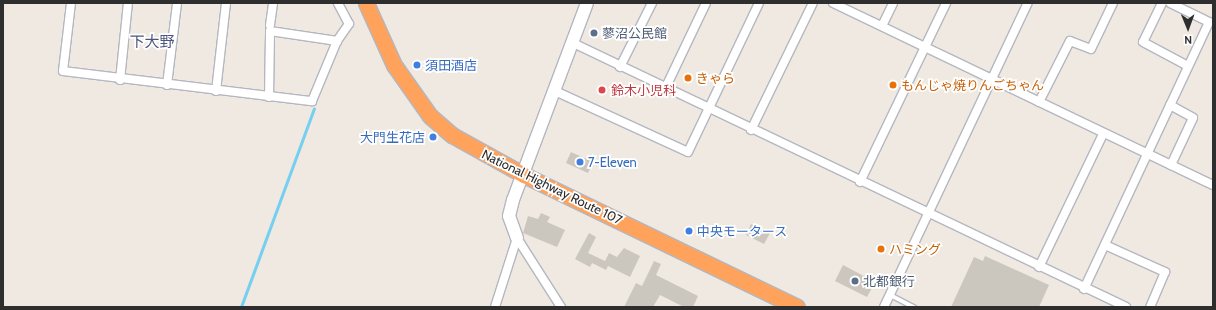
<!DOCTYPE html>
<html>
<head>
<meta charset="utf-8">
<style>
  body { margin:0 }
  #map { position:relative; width:1216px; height:310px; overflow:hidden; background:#efe9e1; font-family:Cabin,"Noto Sans JP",sans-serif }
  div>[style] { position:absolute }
  .stream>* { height:2.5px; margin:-1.25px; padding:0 1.25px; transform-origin:1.25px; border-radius:1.25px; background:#75cff0 }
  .building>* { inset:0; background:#cbc7bf }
  .roads { filter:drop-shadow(1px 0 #b4b7c1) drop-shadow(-1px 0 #b4b7c1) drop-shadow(0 1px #b4b7c1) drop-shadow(0 -1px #b4b7c1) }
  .lane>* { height:4px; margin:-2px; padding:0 2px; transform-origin:2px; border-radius:2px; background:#fff }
  .street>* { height:8px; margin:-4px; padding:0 4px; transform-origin:4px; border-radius:4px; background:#fff }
  .secondary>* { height:12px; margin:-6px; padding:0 6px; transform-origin:6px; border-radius:6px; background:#fff }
  .highway>* { height:15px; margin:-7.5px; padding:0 7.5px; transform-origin:7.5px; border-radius:7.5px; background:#ffa35c }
  .dots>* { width:11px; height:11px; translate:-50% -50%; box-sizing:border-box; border:2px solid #fff; border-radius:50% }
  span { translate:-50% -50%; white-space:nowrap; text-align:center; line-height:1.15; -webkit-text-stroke:3.5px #fff; paint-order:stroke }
  .service-label { font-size:13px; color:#4e5e75 }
  .left { translate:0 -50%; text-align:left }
  .shop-label { font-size:13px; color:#366cbe }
  .right { translate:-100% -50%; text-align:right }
  .food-label { font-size:13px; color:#c56008 }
  .health-label { font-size:13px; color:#be3a42 }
  .street-label { font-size:13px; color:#2e2e2e }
  .quarter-label { font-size:15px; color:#4d5680 }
  .frame { position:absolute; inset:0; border:4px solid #2e2e2e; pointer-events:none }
  .north { position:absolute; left:1168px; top:8px; width:40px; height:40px; -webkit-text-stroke:3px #fff; paint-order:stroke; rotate:179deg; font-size:11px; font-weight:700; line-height:16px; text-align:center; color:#2e2e2e }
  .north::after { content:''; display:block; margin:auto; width:14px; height:18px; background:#2e2e2e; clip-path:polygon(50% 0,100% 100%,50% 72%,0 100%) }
</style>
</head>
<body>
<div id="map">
  <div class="stream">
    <div style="left:241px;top:307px;width:211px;rotate:-69.8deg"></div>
  </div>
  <div class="building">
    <div style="clip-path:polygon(571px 152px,593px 162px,588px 173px,566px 163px)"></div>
    <div style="clip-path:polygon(541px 213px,550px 217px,547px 222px,565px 230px,557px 247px,523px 233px,528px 216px,538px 219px)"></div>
    <div style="clip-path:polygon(751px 224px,770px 233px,764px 244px,746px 235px)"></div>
    <div style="clip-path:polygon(589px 233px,596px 237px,588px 253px,605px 261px,609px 253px,617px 257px,624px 248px,640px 256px,630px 277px,608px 266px,606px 270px,592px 263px,590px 267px,575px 259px)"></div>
    <div style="clip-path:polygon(985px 256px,1049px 285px,1039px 307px,951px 307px,974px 257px,983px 261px)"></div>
    <div style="clip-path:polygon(654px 261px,661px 264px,656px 275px,698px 296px,693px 307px,684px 307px,660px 295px,653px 307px,624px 307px,636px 283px,642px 286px)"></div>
    <div style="clip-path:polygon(843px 265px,875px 282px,867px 297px,835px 281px)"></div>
  </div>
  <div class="roads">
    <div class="lane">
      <div style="left:890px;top:295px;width:27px;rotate:27deg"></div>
    </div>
    <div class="street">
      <div style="left:71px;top:3px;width:68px;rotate:96.7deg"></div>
      <div style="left:63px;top:71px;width:251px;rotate:6.9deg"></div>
      <div style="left:312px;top:101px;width:65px;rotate:-67.4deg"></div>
      <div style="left:337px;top:41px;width:21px;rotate:-55deg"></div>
      <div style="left:349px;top:24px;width:24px;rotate:-118deg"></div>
      <div style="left:833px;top:3px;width:421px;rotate:25.6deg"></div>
      <div style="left:1162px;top:3px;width:43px;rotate:116deg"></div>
      <div style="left:1143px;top:42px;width:51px;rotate:28.1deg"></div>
      <div style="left:270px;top:25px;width:22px;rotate:-82deg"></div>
      <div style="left:882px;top:26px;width:25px;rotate:-64deg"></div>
      <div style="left:571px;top:42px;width:615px;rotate:25.52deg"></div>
      <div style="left:620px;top:67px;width:72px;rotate:-63.4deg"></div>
      <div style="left:120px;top:80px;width:77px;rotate:-84.1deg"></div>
      <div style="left:167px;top:85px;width:83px;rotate:-83deg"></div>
      <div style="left:665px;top:89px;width:95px;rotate:-64.5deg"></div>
      <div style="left:216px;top:91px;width:89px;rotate:-83.5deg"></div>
      <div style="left:555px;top:91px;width:146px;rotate:24.6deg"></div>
      <div style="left:688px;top:152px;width:165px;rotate:-64.5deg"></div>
      <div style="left:269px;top:97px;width:66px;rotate:-89.1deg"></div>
      <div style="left:270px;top:31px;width:68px;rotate:8.5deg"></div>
      <div style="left:1039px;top:102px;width:68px;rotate:-63.1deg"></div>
      <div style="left:1070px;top:41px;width:22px;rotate:21deg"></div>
      <div style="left:1091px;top:49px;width:51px;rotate:-64.4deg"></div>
      <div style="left:1170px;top:105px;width:26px;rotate:29deg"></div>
      <div style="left:1193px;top:118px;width:52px;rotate:115.1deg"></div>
      <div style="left:751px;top:130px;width:141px;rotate:-64deg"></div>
      <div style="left:860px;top:182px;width:199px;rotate:-64.3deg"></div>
      <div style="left:517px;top:238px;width:82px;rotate:57.5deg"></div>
      <div style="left:1105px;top:245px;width:66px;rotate:24.2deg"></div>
      <div style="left:1165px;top:272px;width:38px;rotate:113deg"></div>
      <div style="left:1039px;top:267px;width:148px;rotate:-64.3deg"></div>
      <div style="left:1084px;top:289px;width:295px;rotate:-64.9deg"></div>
      <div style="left:1209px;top:22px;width:43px;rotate:-154deg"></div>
      <div style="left:495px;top:307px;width:72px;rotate:-72.3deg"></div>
      <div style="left:884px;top:307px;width:336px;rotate:-64.7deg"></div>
    </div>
    <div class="secondary">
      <div style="left:517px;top:238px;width:23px;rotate:-110deg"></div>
      <div style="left:509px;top:216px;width:16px;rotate:-76deg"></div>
      <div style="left:513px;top:200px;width:210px;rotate:-69.4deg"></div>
    </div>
    <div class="highway">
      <div style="left:366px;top:3px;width:68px;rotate:65.7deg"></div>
      <div style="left:394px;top:65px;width:62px;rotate:54.8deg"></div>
      <div style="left:430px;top:116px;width:29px;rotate:41deg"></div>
      <div style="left:452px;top:135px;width:82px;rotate:29.1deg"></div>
      <div style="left:524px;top:175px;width:303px;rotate:25.8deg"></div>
    </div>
  </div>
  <div class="dots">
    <div style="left:594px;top:33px;background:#5c6f8a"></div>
    <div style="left:417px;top:65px;background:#3f7fe0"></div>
    <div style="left:688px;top:78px;background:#e8710a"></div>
    <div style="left:893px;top:85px;background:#e8710a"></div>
    <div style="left:602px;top:90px;background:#e0444e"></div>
    <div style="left:433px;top:137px;background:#3f7fe0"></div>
    <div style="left:580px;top:162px;background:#3f7fe0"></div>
    <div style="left:689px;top:231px;background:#3f7fe0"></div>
    <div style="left:881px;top:249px;background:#e8710a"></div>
    <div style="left:855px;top:281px;background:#5c6f8a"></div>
  </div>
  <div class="service-label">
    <span class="left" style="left:602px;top:33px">蓼沼公民館</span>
    <span class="left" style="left:863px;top:281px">北都銀行</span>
  </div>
  <div class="shop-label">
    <span class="left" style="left:425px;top:65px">須田酒店</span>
    <span class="right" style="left:425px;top:137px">大門生花店</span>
    <span class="left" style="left:588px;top:162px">7-Eleven</span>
    <span class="left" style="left:697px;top:231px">中央モータース</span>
  </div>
  <div class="food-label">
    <span class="left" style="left:696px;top:78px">きゃら</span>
    <span class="left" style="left:901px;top:85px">もんじゃ焼りんごちゃん</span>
    <span class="left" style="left:889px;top:249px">ハミング</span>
  </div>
  <div class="health-label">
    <span class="left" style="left:611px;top:90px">鈴木小児科</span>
  </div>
  <div class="street-label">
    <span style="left:552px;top:187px;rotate:26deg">National Highway Route 107</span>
  </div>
  <div class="quarter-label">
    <span style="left:152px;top:43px">下大野</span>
  </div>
  <div class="frame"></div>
  <div class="north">N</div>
</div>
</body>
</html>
